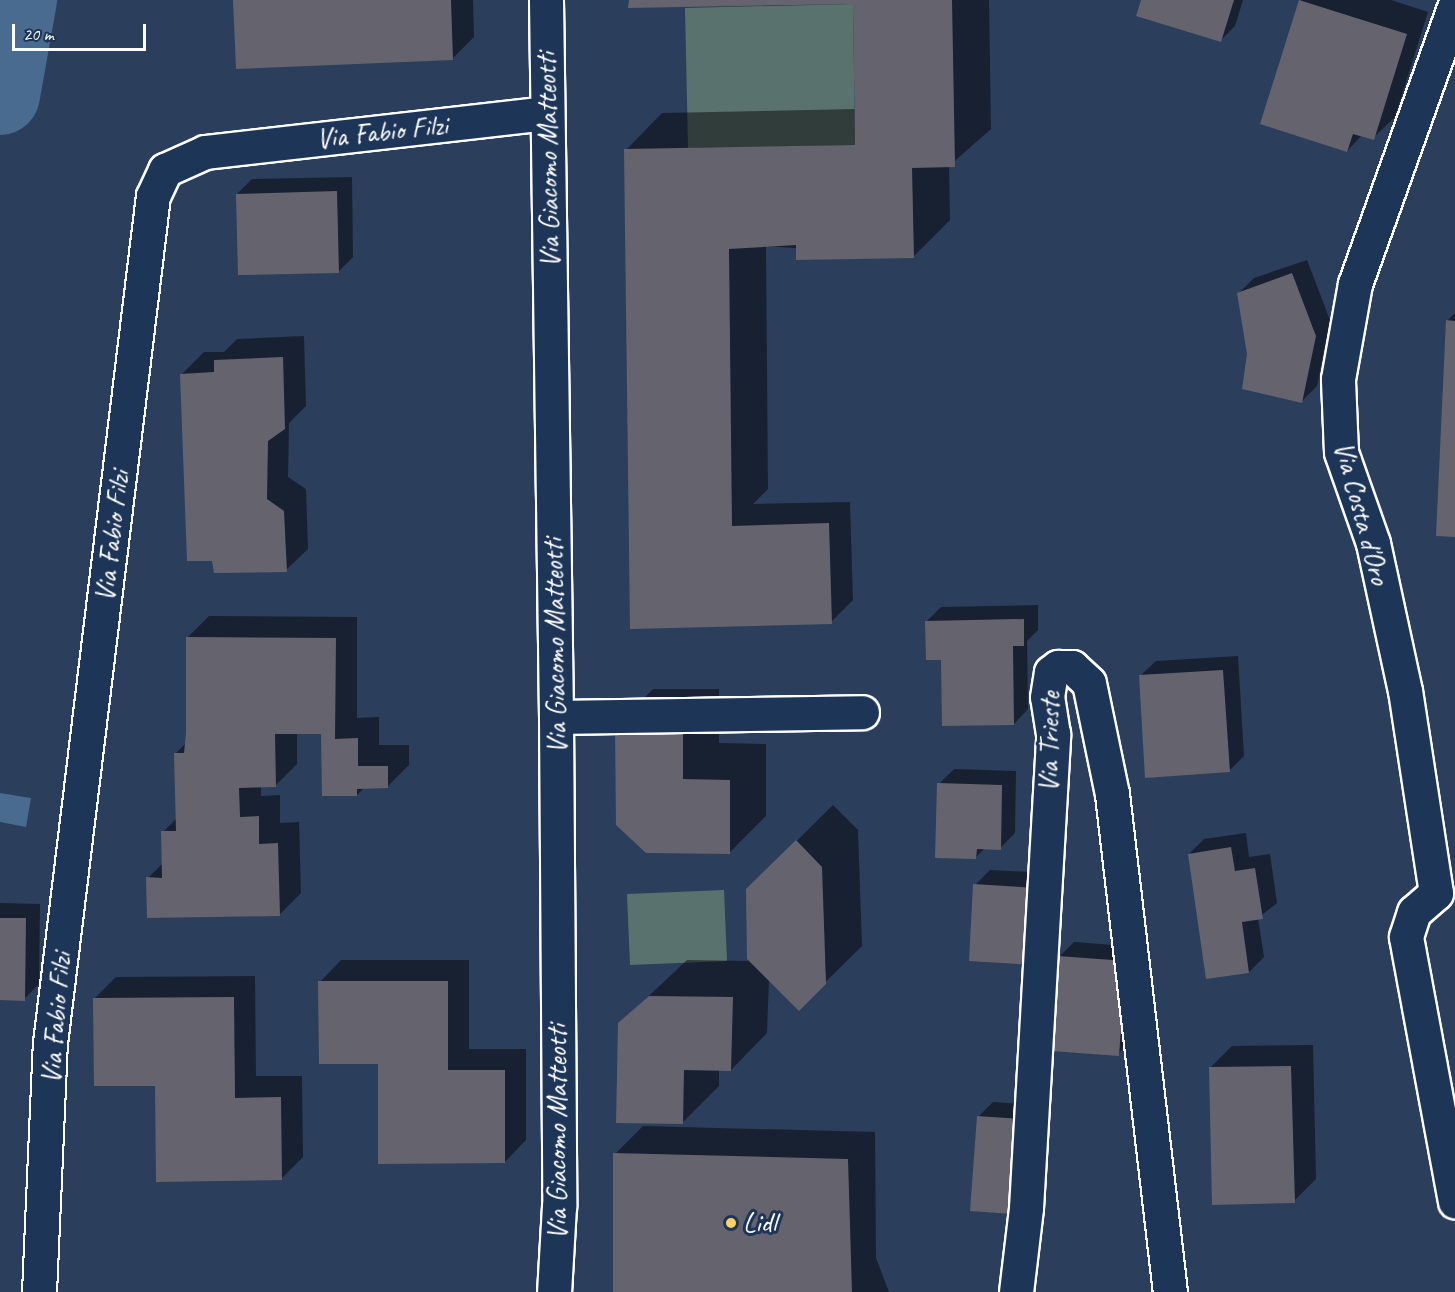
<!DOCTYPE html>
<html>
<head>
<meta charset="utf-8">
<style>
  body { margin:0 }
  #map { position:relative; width:1455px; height:1292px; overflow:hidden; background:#2b3e5c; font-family:Caveat,sans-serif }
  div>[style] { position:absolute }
  .green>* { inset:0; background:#5a726d }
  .water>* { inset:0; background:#486b8f }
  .shadow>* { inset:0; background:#0007 }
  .river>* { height:80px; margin:-40px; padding:0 40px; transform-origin:40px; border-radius:40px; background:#486b8f }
  .building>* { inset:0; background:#65646e }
  .roads { filter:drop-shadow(2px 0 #fff) drop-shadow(-2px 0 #fff) drop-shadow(0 2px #fff) drop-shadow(0 -2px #fff) }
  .street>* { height:33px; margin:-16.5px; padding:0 16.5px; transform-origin:16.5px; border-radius:16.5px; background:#1d3557 }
  .secondary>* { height:33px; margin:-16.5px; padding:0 16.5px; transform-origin:16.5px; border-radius:16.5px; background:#1d3557 }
  .dots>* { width:16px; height:16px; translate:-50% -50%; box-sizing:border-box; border:3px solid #1d3557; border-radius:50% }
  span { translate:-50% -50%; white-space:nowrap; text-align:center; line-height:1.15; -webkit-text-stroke:6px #1d3557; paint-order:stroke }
  .street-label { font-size:28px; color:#fff }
  .poi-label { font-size:28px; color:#fff }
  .left { translate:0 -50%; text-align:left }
  .scale { position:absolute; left:12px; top:24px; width:134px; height:27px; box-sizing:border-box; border:3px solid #fff; border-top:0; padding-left:8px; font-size:18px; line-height:21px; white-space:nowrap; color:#fff; -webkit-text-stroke:4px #1d3557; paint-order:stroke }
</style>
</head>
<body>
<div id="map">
  <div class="green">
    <div style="clip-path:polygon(853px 4px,855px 145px,688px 148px,685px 8px)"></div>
    <div style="clip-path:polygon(724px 890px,727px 961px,630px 965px,627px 894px)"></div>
  </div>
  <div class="water">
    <div style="clip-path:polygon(0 793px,31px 798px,26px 827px,0 822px)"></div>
  </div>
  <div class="shadow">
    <div style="clip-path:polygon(235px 0,473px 0,474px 37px,452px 59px)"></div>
    <div style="clip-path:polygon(630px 0,989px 0,991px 129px,949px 166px,950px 220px,913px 257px,766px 246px,768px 489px,753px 504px,850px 502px,853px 600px,831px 622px,632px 627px,626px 150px,662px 113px,856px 109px,854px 2px)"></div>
    <div style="clip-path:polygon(1142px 0,1243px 0,1235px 26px,1220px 41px)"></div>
    <div style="clip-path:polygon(1301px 0,1391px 0,1428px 12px,1395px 117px,1373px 138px,1362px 135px,1347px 151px,1262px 123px)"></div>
    <div style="clip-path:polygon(352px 177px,353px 257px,339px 271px,237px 194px,252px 179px)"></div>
    <div style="clip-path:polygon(1307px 260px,1330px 320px,1317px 386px,1302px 401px,1249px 354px,1239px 293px,1254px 278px)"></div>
    <div style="clip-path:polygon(1455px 313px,1455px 535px,1447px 321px)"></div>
    <div style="clip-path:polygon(304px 336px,306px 406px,289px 423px,288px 477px,306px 489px,308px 549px,286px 570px,182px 374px,204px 352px,224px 352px,237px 339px)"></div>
    <div style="clip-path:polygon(1038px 605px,1038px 630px,1027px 641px,1028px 709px,1014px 724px,942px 658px,926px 622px,941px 607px)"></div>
    <div style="clip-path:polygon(209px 616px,357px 617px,357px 718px,379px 717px,379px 745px,409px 745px,409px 765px,387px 787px,365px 787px,357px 795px,323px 732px,297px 732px,297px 764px,275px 786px,261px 786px,261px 796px,280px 795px,280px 823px,299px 822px,301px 893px,279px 915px,148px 878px,163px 863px,163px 832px,177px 818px,176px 753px,186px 743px,187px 638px)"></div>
    <div style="clip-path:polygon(1238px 656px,1244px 756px,1229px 771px,1141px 675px,1156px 661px)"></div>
    <div style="clip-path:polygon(653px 689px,719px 689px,719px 743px,766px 744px,766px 816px,729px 853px,617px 726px)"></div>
    <div style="clip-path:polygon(954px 769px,1016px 771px,1015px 833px,1000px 848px,985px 848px,976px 857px,939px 784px)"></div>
    <div style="clip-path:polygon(833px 805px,858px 830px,862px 946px,799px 1008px,769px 979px,767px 1033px,731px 1070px,719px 1070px,719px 1086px,682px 1123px,619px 1024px,687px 960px,748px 961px,747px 890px)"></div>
    <div style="clip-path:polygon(1246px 833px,1249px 857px,1270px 854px,1277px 903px,1258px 918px,1264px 957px,1249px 972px,1189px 854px,1204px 839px)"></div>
    <div style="clip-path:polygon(990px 870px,1051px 873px,1047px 948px,975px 885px)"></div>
    <div style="clip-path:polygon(0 903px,40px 904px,39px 984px,24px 999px,0 999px)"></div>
    <div style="clip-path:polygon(1074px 942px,1140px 947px,1133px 1039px,1118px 1054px,1059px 957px)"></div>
    <div style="clip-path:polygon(341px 960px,469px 960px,469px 1049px,526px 1049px,526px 1140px,505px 1162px,379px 1063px,320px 982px)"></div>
    <div style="clip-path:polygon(255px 976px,256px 1076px,302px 1076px,303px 1157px,281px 1179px,156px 1084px,94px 999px,116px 977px)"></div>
    <div style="clip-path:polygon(1313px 1045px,1316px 1179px,1294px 1201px,1210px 1068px,1232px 1046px)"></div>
    <div style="clip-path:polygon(993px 1102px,1034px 1105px,1013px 1213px,978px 1117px)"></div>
    <div style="clip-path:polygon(643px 1126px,875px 1132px,876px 1258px,889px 1292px,615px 1292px,615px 1154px)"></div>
  </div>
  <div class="river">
    <div style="left:0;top:95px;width:97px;rotate:-79.9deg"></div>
  </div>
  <div class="building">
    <div style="clip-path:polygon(233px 0,451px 0,453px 60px,236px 69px)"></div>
    <div style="clip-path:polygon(629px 0,952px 0,955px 167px,912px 168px,914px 258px,796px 260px,796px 245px,729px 249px,732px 526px,829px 523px,832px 624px,630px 629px,624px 149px,855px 145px,853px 4px,628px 8px)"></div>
    <div style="clip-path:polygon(1141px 0,1234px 0,1221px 42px,1136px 16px)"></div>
    <div style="clip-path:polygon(1299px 0,1407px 34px,1374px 140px,1353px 134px,1347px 152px,1260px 124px)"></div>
    <div style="clip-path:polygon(337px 191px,339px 273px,238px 275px,236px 194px)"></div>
    <div style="clip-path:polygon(1292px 273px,1316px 336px,1302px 403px,1242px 389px,1247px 354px,1237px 293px)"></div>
    <div style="clip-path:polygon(1446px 320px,1455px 321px,1455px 537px,1436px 536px)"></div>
    <div style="clip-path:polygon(283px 357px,285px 429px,268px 441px,267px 499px,284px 511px,287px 572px,214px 573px,212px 561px,187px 561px,180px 374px,214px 372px,214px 360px)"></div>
    <div style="clip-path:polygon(1024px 619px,1024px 646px,1013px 646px,1014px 725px,942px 726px,941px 660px,926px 660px,925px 621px)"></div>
    <div style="clip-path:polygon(186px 637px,336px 638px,335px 739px,358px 738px,358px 766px,388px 766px,388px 788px,357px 789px,357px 796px,322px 796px,321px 734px,275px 734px,276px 787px,239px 788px,240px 817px,259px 816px,259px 844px,278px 843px,280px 916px,147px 918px,146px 877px,162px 878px,161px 831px,176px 831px,174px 753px,184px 753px,186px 733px)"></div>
    <div style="clip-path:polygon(1223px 670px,1230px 772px,1145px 778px,1139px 675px)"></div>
    <div style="clip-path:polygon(615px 725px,683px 725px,683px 779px,730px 780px,730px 854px,646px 853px,616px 825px)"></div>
    <div style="clip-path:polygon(937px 783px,1002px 785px,1001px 850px,977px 849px,976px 859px,935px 858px)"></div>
    <div style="clip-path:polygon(796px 840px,822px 867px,826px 984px,799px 1011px,747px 959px,746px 889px)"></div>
    <div style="clip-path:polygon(1231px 847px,1235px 871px,1255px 868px,1263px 919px,1242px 922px,1249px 973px,1206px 979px,1188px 854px)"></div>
    <div style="clip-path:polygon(973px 884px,1037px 888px,1033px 965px,969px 961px)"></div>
    <div style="clip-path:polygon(0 918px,26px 918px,25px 1001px,0 1000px)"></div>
    <div style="clip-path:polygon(1058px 956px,1126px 961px,1119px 1056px,1051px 1051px)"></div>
    <div style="clip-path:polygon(318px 981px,448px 981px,448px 1070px,505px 1070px,505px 1163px,378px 1164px,378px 1064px,319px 1064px)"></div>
    <div style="clip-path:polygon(649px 996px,733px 997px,731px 1071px,684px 1070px,683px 1124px,616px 1123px,618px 1023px)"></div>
    <div style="clip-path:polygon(234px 997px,235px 1098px,281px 1097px,282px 1180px,156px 1182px,155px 1086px,94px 1086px,93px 998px)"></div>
    <div style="clip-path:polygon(1291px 1066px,1295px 1203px,1212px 1205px,1209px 1067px)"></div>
    <div style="clip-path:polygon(977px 1116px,1020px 1119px,1013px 1214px,970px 1211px)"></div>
    <div style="clip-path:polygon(613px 1153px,848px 1159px,852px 1292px,613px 1292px)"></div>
  </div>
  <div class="roads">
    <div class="street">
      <div style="left:556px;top:717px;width:306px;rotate:-0.9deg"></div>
      <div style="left:1436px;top:893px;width:204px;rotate:-98.7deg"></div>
      <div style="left:1405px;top:691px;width:151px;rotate:-102.2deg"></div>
      <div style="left:1373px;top:543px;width:96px;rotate:-109.4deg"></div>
      <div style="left:1341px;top:452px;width:73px;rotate:-92.4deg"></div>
      <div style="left:1338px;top:379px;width:97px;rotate:-79.9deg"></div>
      <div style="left:1355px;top:284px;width:297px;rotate:-70.3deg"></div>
      <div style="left:1436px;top:893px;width:29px;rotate:139deg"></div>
      <div style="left:1414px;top:912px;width:26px;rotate:108deg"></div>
      <div style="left:1406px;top:937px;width:269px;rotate:79.5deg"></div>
      <div style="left:39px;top:1292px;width:249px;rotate:-87.5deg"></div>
      <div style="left:50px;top:1043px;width:853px;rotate:-83.07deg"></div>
      <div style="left:153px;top:196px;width:29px;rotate:-65deg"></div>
      <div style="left:165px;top:170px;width:44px;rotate:-24.2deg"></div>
      <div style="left:205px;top:152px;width:344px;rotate:-6.5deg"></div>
      <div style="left:1016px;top:1292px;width:85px;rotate:-83.2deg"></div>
      <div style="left:1026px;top:1208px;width:475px;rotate:-86.7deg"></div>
      <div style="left:1053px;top:734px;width:37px;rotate:-99deg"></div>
      <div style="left:1047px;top:697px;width:25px;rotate:-81deg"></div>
      <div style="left:1051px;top:672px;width:9px;rotate:-36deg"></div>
      <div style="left:1058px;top:667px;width:14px"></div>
      <div style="left:1072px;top:667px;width:23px;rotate:43deg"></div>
      <div style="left:1089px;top:683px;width:113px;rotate:78.3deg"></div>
      <div style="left:1112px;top:794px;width:501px;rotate:83.36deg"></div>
    </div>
    <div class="secondary">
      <div style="left:546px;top:0;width:717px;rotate:89.2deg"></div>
      <div style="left:556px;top:717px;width:489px;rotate:89.6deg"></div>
      <div style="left:559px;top:1206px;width:86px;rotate:93.3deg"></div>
    </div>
  </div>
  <div class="dots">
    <div style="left:731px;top:1223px;background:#ffd166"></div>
  </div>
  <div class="street-label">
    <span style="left:382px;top:132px;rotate:-6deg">Via Fabio Filzi</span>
    <span style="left:548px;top:160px;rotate:-91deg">Via Giacomo Matteotti</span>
    <span style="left:1362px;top:513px;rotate:75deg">Via Costa d'Oro</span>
    <span style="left:112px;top:536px;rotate:-83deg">Via Fabio Filzi</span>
    <span style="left:555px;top:646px;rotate:-91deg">Via Giacomo Matteotti</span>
    <span style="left:1049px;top:742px;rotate:-89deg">Via Trieste</span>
    <span style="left:56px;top:1018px;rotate:-85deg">Via Fabio Filzi</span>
    <span style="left:557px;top:1132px;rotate:-90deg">Via Giacomo Matteotti</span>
  </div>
  <div class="poi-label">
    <span class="left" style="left:743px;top:1223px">Lidl</span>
  </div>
  <div class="scale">20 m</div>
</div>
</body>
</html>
